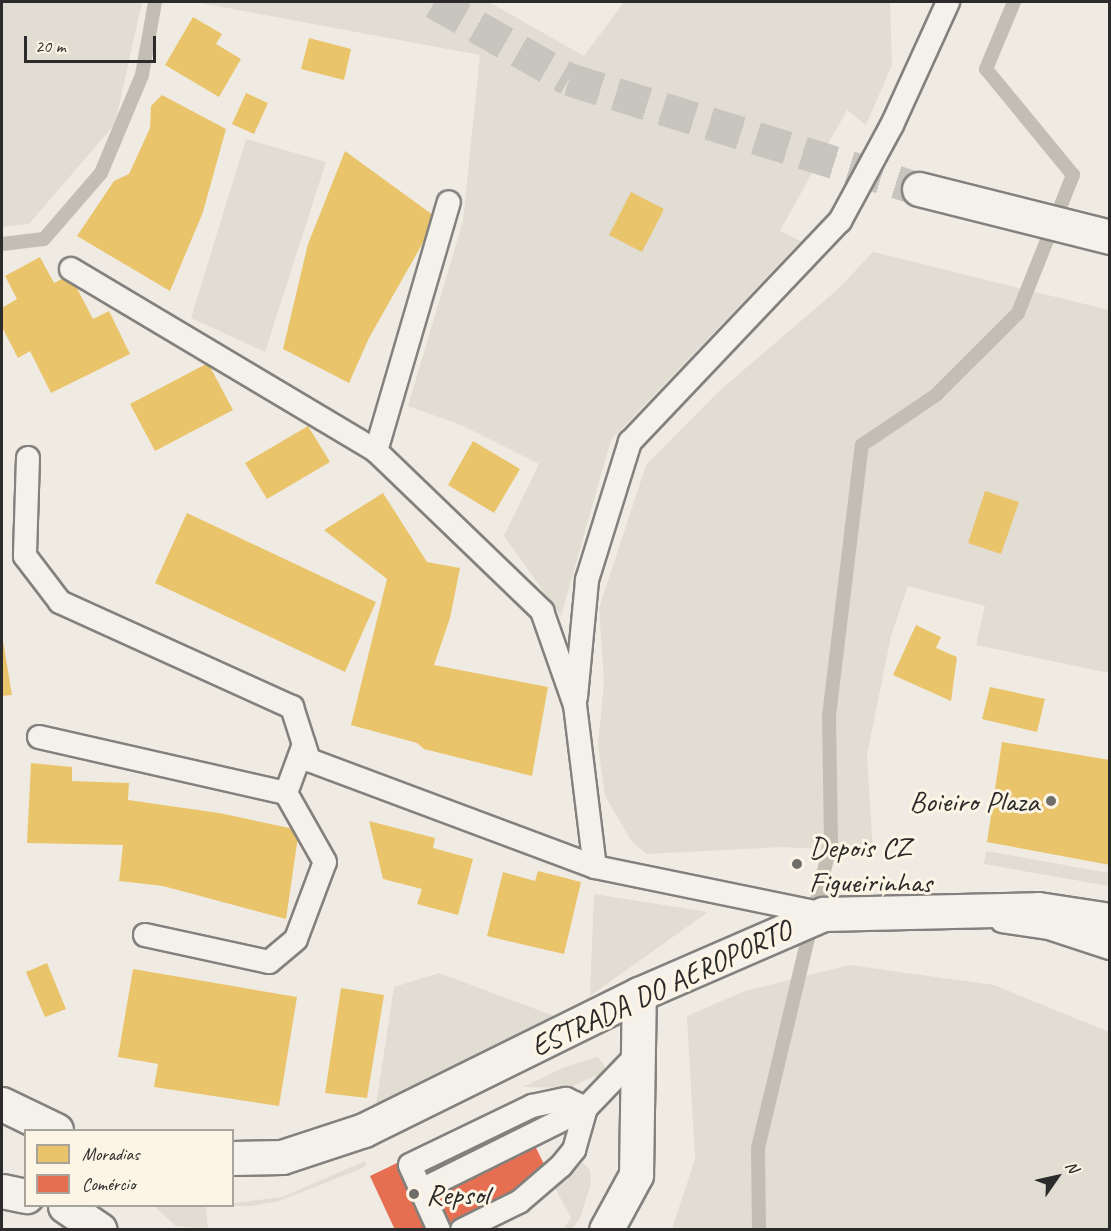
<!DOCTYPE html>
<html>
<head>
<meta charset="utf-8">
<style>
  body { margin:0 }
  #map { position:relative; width:1111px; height:1231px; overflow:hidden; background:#efebe3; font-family:Caveat,sans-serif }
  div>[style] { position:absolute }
  .green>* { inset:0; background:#e1ddd2 }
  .homes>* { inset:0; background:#e9c46a }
  .shops>* { inset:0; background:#e76f51 }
  .stream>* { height:14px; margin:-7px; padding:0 7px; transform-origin:7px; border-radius:7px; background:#c2beb4 }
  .primary-tunnel>* { height:33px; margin-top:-16.5px; transform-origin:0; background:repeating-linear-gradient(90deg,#c8c5be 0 33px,transparent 0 49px) }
  .roads { filter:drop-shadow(2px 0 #83817e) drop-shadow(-2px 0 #83817e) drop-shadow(0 2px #83817e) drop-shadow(0 -2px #83817e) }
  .service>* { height:22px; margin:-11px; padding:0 11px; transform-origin:11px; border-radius:11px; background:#f4f1eb }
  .minor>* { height:33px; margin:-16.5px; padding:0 16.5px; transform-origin:16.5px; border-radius:16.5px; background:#f4f1eb }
  .secondary>* { height:33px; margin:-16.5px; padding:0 16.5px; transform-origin:16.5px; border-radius:16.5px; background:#f4f1eb }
  .primary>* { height:33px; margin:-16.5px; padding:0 16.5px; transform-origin:16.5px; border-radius:16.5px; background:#f4f1eb }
  .dots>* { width:16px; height:16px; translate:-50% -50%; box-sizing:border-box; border:3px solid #fcf5e5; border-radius:50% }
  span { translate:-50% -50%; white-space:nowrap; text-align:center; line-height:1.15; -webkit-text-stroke:6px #fcf5e5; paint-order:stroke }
  .poi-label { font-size:30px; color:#2b2b2b }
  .right { translate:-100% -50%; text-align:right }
  .left { translate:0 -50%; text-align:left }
  .street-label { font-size:30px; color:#2b2b2b }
  .frame { position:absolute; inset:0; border:3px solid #2b2b2b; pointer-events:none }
  .legend { position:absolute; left:24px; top:1129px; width:210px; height:78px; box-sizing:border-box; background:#fcf5e5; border:2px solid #a8a49b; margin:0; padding:8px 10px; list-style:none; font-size:18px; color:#2b2b2b }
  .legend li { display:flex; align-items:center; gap:12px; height:30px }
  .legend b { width:30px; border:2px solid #a8a49b }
  .north { position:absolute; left:1027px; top:1147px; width:60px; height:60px; -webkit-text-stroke:4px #fcf5e5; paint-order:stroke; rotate:56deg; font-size:16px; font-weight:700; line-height:24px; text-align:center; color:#2b2b2b }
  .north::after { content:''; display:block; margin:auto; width:21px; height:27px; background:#2b2b2b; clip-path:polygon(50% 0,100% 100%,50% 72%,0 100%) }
  .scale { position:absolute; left:24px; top:36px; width:132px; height:27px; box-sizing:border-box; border:3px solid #2b2b2b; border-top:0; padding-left:8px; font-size:18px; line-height:21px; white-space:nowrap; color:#2b2b2b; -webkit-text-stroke:4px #fcf5e5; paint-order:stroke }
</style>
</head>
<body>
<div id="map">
  <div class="green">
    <div style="clip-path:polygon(2px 2px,142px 2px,115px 124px,29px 224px,2px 227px)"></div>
    <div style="clip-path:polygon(195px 2px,489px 2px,584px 56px,624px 2px,890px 2px,892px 65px,866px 125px,847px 110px,780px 231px,801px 241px,611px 440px,561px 616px,504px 536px,539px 464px,461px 425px,408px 406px,463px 221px,480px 55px)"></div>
    <div style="clip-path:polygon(246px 139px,326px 162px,265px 352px,191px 318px)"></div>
    <div style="clip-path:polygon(873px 252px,1109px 310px,1109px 673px,976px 645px,985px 606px,908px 586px,891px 636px,867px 755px,873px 852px,782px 847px,647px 854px,632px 842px,605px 796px,598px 745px,604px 682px,599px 608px,646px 465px,718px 392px,838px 289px)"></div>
    <div style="clip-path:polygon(986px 851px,1109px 873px,1109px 886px,984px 864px)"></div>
    <div style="clip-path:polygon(594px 894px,708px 912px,590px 996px)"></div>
    <div style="clip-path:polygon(849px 965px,994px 985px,1109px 1032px,1109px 1229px,672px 1229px,695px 1159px,687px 1016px,745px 991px)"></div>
    <div style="clip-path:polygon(439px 973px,565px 1020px,373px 1125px,394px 987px)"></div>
    <div style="clip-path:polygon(597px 1057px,603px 1063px,608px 1078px,603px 1084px,595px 1076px,569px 1088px,523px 1087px,565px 1067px)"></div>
    <div style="clip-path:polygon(365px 1161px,367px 1165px,358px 1170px,279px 1201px,251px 1206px,211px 1206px,282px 1197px)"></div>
    <div style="clip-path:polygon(583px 1163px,590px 1170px,591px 1184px,580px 1218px,572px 1229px,563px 1229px,571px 1218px,555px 1188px)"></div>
    <div style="clip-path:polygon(154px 1206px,206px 1206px,208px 1229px,176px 1226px)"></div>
  </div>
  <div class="homes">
    <div style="clip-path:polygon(193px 17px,222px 34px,216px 44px,241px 59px,219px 97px,165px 65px)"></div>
    <div style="clip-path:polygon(309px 38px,351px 49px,344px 80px,301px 69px)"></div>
    <div style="clip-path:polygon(246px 93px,268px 103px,254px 134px,232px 124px)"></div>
    <div style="clip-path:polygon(162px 95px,226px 129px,203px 212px,170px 291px,77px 236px,114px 181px,129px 174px,150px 128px,151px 106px)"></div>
    <div style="clip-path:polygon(345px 151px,437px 218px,369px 338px,349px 383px,283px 349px,308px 244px)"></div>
    <div style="clip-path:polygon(631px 192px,664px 209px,642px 252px,609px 235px)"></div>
    <div style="clip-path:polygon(40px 257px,54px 283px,70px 275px,93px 319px,109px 311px,130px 354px,51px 393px,30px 351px,18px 358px,2px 327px,2px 308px,17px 299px,5px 276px)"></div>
    <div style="clip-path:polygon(208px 363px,233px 410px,155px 451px,130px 404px)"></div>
    <div style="clip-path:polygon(308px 426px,330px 462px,267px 499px,245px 463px)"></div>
    <div style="clip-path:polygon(473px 441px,520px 469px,494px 513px,448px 485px)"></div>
    <div style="clip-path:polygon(985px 491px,1019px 502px,1001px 554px,968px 543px)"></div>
    <div style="clip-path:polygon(383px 493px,427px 562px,460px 568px,450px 618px,434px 665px,548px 687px,532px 776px,424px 749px,417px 743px,351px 725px,387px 579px,324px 530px)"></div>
    <div style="clip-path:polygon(187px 513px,376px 602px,345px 672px,155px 583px)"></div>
    <div style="clip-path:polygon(916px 625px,941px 637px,936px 648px,957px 657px,951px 701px,893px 675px)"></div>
    <div style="clip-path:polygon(3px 641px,12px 695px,2px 696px)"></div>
    <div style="clip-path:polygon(990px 687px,1045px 699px,1037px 732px,982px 719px)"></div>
    <div style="clip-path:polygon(1002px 742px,1110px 760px,1110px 865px,987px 842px)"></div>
    <div style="clip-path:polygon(31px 763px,72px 767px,72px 781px,129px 783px,128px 800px,219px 813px,299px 830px,286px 919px,163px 886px,119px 881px,123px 845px,27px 843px)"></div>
    <div style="clip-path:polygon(369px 821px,435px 838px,433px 848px,473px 859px,458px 915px,417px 904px,422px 889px,383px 879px)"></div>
    <div style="clip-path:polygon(538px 871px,581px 882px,564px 954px,487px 936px,503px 872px,535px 881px)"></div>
    <div style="clip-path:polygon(47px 963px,66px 1009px,45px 1017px,26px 972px)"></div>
    <div style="clip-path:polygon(133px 969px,297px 997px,279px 1106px,154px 1087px,158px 1064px,118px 1057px)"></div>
    <div style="clip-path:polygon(341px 988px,384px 995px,367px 1098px,325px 1093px)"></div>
  </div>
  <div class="shops">
    <div style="clip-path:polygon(515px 1106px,555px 1186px,462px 1230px,395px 1230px,370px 1176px)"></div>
  </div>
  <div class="stream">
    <div style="left:2px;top:244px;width:42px;rotate:-6.8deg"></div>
    <div style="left:44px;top:239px;width:87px;rotate:-49.2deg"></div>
    <div style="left:101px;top:173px;width:106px;rotate:-67.3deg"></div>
    <div style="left:142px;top:75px;width:74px;rotate:-79.9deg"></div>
    <div style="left:759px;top:1230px;width:82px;rotate:-90.7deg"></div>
    <div style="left:758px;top:1148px;width:315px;rotate:-76.6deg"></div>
    <div style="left:831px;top:842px;width:126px;rotate:-90.9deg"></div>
    <div style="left:829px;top:716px;width:273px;rotate:-83.1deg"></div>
    <div style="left:862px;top:445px;width:89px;rotate:-34deg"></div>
    <div style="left:936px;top:395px;width:116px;rotate:-45deg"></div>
    <div style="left:1018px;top:313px;width:149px;rotate:-68.3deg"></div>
    <div style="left:1073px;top:175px;width:137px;rotate:-129.4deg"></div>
    <div style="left:986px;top:69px;width:73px;rotate:-67.3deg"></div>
  </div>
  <div class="primary-tunnel">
    <div style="left:434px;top:2px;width:155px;rotate:29.7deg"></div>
    <div style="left:569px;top:79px;width:367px;rotate:17.4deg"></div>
  </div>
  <div class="roads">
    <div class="service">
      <div style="left:71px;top:269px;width:355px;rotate:30.8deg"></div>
      <div style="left:376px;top:451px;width:231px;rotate:43.9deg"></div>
      <div style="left:542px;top:611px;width:100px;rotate:70.7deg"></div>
      <div style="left:575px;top:705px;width:163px;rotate:83deg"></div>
      <div style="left:595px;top:867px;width:233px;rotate:11.6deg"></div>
      <div style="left:376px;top:451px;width:259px;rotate:-73.7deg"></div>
      <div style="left:28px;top:458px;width:98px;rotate:91.8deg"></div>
      <div style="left:25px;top:556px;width:58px;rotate:52.7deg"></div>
      <div style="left:60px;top:602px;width:255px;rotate:24.4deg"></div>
      <div style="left:292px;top:707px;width:56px;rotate:72.2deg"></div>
      <div style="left:309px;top:760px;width:305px;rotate:20.5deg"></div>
      <div style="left:576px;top:697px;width:118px;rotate:-84.6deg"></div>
      <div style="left:587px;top:580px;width:145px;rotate:-72.7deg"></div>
      <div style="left:630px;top:442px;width:305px;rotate:-46.5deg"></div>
      <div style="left:840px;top:221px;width:109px;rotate:-61.6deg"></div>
      <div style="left:892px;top:125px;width:135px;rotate:-65.5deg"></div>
      <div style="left:39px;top:737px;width:253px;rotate:12.8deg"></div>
      <div style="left:286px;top:793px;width:52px;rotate:-69.8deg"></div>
      <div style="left:1002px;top:921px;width:48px;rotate:8.5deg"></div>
      <div style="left:1049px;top:928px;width:64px;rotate:18.2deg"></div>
      <div style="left:145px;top:935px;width:127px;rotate:12.3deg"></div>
      <div style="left:269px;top:962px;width:35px;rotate:-40deg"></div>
      <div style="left:296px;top:939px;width:82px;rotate:-69.4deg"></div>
      <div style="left:325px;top:862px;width:79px;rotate:-119.5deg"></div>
      <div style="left:421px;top:1190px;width:27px;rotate:-114deg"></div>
      <div style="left:410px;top:1165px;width:136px;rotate:-25.8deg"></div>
      <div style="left:532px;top:1106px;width:35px;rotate:-12deg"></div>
      <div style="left:566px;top:1099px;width:22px;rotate:24deg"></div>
      <div style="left:439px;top:1230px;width:44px;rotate:-114.2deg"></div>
      <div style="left:421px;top:1190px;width:184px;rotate:-26.4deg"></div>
      <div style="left:462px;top:1230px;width:64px;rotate:-26.2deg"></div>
      <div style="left:519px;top:1202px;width:55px;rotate:-40.6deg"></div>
      <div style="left:561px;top:1166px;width:21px;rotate:-51deg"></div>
      <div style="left:574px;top:1150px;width:44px;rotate:-74.1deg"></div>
      <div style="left:586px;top:1108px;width:75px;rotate:-46.1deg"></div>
    </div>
    <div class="minor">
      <div style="left:2px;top:1191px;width:25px;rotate:12deg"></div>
      <div style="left:65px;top:1206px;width:42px;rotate:34.4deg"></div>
      <div style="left:606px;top:1230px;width:63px;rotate:-61.4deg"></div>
      <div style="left:636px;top:1175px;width:181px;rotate:-89.1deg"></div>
    </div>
    <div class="secondary">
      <div style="left:2px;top:1104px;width:60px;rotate:25.7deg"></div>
      <div style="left:232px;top:1158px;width:50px;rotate:-1.1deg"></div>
      <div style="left:282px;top:1157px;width:86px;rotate:-18.2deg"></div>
      <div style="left:364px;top:1130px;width:307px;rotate:-26.3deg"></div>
      <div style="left:639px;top:994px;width:201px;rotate:-23.5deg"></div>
      <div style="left:823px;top:914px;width:215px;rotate:-1.3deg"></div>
      <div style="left:1038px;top:909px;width:73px;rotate:8.7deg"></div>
    </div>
    <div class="primary">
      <div style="left:919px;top:189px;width:197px;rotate:14.1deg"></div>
    </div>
  </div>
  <div class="dots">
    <div style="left:1051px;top:801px;background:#706e6b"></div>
    <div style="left:797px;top:864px;background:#706e6b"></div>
    <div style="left:414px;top:1194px;background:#706e6b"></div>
  </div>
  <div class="poi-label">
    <span class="right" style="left:1039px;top:801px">Boieiro Plaza</span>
    <span class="left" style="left:809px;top:864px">Depois CZ<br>Figueirinhas</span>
    <span class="left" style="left:426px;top:1194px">Repsol</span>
  </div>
  <div class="street-label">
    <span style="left:661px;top:988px;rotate:-25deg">ESTRADA DO AEROPORTO</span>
  </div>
  <div class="frame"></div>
  <ul class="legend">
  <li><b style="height:16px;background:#e9c46a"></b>Moradias</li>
  <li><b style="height:16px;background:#e76f51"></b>Comércio</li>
  </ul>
  <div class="north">N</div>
  <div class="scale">20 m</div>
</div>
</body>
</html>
